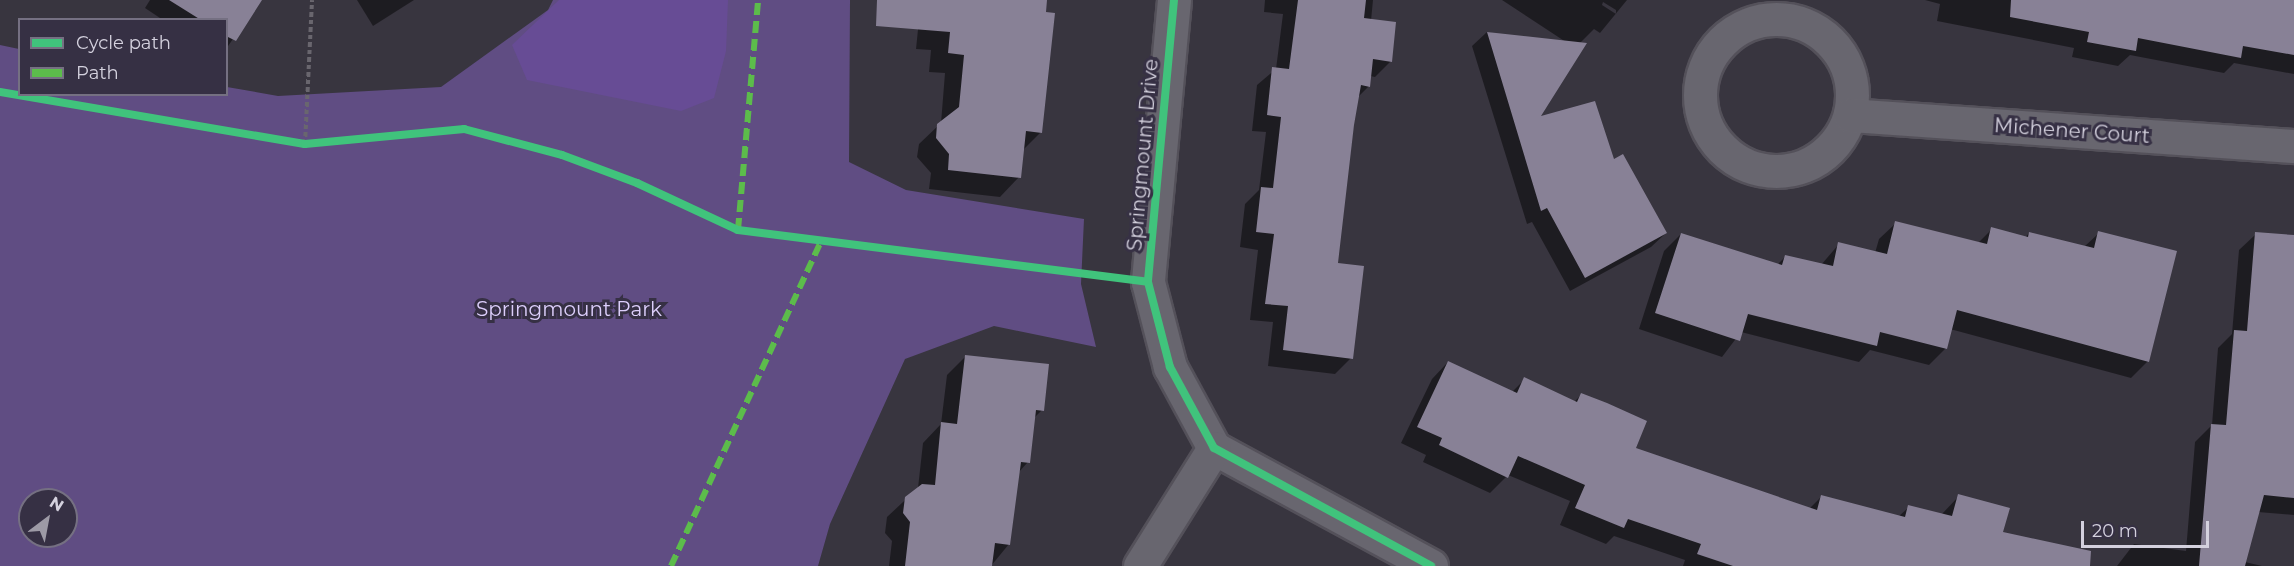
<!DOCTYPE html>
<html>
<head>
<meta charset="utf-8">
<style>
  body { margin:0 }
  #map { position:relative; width:2294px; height:566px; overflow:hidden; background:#38353f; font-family:Montserrat,sans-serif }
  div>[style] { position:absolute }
  .green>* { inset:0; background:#604d83 }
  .water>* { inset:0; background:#674c95 }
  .shadow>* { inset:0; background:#0007 }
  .building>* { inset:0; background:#888196 }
  .path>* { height:4px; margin-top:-2px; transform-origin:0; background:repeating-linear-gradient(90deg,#69666e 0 4.5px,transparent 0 7.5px) }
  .roads { filter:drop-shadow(2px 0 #54515a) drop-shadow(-2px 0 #54515a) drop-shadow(0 2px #54515a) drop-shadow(0 -2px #54515a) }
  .minor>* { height:33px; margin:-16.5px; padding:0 16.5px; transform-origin:16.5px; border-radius:16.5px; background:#68666f }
  .minor>.ring { margin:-16.5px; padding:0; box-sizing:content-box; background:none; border:33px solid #68666f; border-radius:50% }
  .quiet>* { height:6px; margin-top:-3px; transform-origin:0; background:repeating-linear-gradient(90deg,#5cbc4b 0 12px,transparent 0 18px) }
  .cycleway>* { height:8px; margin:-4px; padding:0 4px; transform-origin:4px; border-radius:4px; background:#40c37c }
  span { translate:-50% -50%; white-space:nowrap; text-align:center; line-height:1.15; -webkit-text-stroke:6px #363044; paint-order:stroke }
  .street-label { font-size:20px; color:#d4d1de }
  .park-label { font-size:20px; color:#dccefb }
  .legend { position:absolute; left:18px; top:18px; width:210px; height:78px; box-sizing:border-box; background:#363044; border:2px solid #757082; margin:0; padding:8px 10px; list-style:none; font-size:18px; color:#d4d1de }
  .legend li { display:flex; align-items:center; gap:12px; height:30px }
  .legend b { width:30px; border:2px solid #757082 }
  .north { position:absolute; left:18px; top:488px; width:60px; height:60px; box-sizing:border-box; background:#363044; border:2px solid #757082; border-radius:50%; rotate:32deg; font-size:16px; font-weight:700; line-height:24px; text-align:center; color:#d4d1de }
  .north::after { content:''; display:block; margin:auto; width:21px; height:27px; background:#9d9aa6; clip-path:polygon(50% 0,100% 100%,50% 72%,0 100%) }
  .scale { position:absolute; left:2081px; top:521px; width:128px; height:27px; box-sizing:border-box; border:3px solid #d4d1de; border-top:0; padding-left:8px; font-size:18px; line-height:21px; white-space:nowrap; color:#d4d1de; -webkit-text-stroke:4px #363044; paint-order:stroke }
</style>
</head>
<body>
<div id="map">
  <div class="green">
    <div style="clip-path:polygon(evenodd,553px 0,850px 0,849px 162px,906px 190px,1084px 219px,1081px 284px,1096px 347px,994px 326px,905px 359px,830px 524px,818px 566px,0 566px,0 45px,19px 49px,20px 94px,226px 94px,227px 87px,278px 96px,441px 87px,548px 10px,553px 0,30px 500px,66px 500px,66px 536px,30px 536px,30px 500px)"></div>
  </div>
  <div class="water">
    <div style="clip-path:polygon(559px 0,728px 0,726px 51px,714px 98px,681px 111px,527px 80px,512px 45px)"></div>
  </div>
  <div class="shadow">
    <div style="clip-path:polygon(150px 0,260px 0,226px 49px,226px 20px,163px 20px,145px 8px)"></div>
    <div style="clip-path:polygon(357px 0,414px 0,373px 26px)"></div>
    <div style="clip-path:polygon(921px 0,1045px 0,1041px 132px,1022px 151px,1019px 177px,1000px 197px,929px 189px,931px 173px,917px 157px,919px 144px,941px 123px,945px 73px,929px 72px,931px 50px,916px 49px)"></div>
    <div style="clip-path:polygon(1265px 0,1373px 0,1371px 21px,1391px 61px,1375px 77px,1370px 76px,1369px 86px,1357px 98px,1336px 264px,1351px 358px,1335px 374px,1268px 366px,1273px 322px,1250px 320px,1258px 250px,1240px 247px,1245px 204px,1259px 190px,1266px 132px,1252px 131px,1257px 85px,1276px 69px,1283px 14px,1264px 12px)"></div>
    <div style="clip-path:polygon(evenodd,1502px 0,1627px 0,1600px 33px,1594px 29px,1575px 48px,1502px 0,1603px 2px,1616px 10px,1616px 14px,1602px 5px,1603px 2px)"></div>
    <div style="clip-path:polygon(1925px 0,2294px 0,2294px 74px,2234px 63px,2224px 73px,2130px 55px,2118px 66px,2072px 57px,2074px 48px,1937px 21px,1940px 4px)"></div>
    <div style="clip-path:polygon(1487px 32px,1581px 50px,1538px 118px,1613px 161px,1666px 233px,1651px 247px,1570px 291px,1532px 222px,1527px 224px,1472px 46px)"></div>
    <div style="clip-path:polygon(1896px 223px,1978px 243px,1992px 229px,2025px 238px,2029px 233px,2084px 247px,2099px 233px,2148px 361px,2131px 378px,1950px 329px,1946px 348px,1929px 365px,1870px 350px,1859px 362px,1741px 332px,1722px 357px,1639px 329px,1664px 251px,1681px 234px,1777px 265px,1785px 257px,1821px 265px,1839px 244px,1875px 253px,1879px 239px)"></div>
    <div style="clip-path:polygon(2256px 234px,2294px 237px,2294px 515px,2258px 512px,2245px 562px,2262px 566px,2117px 566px,2134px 544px,2186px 551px,2195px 442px,2212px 425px,2218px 348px,2232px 334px,2239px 250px)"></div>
    <div style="clip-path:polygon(966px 356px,1042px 410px,1033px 419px,1028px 462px,1018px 473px,1009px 544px,991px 566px,889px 566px,892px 541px,885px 533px,887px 517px,918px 488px,923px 443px,941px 424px,947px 375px)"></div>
    <div style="clip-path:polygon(1448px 362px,1512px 392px,1525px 379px,1574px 402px,1581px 395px,1634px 449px,1809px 509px,1822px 496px,1898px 517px,1909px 507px,1941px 515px,1959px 496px,2001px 533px,2074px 566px,1683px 566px,1685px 560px,1614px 536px,1606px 544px,1560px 525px,1570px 501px,1508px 475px,1490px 493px,1423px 462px,1426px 455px,1401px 443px,1432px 379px)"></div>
  </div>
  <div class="building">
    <div style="clip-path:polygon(169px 0,262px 0,236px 41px,226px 36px,226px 20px,201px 20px)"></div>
    <div style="clip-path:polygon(877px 0,1047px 0,1046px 12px,1055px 13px,1042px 133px,1026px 131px,1021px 178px,948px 170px,949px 154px,936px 138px,937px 124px,959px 107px,964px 55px,948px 53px,950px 32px,876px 26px)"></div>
    <div style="clip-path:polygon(1298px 0,1366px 0,1364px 18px,1396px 22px,1392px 62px,1373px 59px,1370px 87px,1361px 85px,1354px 125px,1338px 263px,1364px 266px,1353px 359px,1283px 350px,1288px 306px,1265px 304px,1274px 234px,1256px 232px,1261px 187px,1273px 188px,1281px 117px,1267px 115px,1272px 67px,1289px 69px)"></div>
    <div style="clip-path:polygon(2011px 0,2294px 0,2294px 55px,2243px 46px,2241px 58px,2138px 38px,2136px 51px,2087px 42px,2089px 32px,2010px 17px)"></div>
    <div style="clip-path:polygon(1487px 32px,1587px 43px,1541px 116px,1595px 101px,1614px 159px,1623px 154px,1667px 233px,1585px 278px,1547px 208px,1541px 211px)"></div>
    <div style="clip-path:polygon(1895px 221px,1987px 244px,1991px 227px,2028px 237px,2029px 232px,2094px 248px,2098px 231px,2177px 251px,2149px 362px,1957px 310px,1947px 349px,1880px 332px,1877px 346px,1748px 314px,1740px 341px,1655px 313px,1681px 233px,1782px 265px,1785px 255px,1833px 266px,1838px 242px,1887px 254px)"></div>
    <div style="clip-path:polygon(2255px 232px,2294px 235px,2294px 498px,2264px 495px,2245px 566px,2199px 566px,2211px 424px,2226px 425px,2234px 330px,2247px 331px)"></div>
    <div style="clip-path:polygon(965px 355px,1049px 364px,1044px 411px,1036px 410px,1030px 463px,1021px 462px,1010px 545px,995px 543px,992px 566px,905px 566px,910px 522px,903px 513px,905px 497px,922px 484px,935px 485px,941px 422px,957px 424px)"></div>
    <div style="clip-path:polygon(1448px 361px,1517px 393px,1524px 377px,1577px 402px,1581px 393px,1607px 403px,1647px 421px,1636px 448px,1817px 510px,1821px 495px,1905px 517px,1908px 505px,1952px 516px,1958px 494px,2010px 508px,2003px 532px,2091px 551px,2090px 566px,1733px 566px,1697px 554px,1701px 544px,1628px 519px,1624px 528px,1575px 508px,1585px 485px,1518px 456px,1508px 478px,1439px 445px,1442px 438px,1417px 427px)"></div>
  </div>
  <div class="path">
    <div style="left:305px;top:144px;width:144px;rotate:-87.2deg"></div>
  </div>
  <div class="roads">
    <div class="minor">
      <div style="left:1174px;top:0;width:283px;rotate:95.3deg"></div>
      <div style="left:1148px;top:282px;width:88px;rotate:75.5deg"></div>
      <div style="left:1170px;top:367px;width:92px;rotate:61.5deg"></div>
      <div style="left:1214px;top:448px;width:247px;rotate:28.5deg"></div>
      <div class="ring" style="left:1700px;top:19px;width:119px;height:119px"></div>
      <div style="left:1850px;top:115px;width:445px;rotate:4deg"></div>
      <div style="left:1140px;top:566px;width:139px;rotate:-57.9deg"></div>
    </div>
  </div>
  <div class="quiet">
    <div style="left:738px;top:230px;width:231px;rotate:-85deg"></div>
    <div style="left:671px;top:566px;width:358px;rotate:-65.2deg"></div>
  </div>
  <div class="cycleway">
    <div style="left:1174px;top:0;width:283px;rotate:95.3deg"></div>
    <div style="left:1148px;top:282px;width:88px;rotate:75.5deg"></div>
    <div style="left:1170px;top:367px;width:92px;rotate:61.5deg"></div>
    <div style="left:1214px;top:448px;width:247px;rotate:28.5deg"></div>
    <div style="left:0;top:92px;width:309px;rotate:9.7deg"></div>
    <div style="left:305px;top:144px;width:160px;rotate:-5.4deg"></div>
    <div style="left:464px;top:129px;width:101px;rotate:14.9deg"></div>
    <div style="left:562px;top:155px;width:80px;rotate:20.5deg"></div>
    <div style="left:637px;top:183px;width:111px;rotate:25deg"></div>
    <div style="left:738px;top:230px;width:413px;rotate:7.2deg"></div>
  </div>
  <div class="street-label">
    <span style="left:2072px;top:131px;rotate:4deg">Michener Court</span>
    <span style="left:1143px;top:155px;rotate:-85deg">Springmount Drive</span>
  </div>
  <div class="park-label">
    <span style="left:569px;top:309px">Springmount Park</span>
  </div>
  <ul class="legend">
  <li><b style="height:8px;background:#40c37c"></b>Cycle path</li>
  <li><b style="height:8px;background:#5cbc4b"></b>Path</li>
  </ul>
  <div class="north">N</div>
  <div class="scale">20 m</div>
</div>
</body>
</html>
